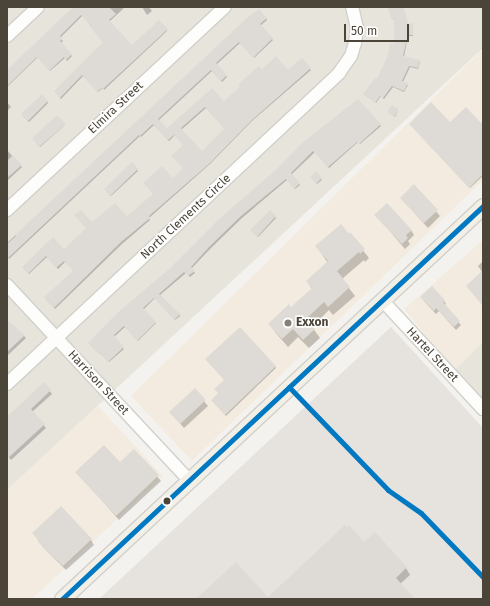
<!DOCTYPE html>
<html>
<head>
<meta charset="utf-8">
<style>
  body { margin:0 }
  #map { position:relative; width:490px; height:606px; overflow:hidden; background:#f4f2ee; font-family:"Fira Sans",sans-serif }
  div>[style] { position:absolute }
  .residential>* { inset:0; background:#e7e4dc }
  .commercial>* { inset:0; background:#f3ebdf }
  .industrial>* { inset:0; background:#e6e2de }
  .shadow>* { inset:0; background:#0003 }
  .building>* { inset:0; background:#dedbd6 }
  .roads { filter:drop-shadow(1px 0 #d2d0cb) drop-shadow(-1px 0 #d2d0cb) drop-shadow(0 1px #d2d0cb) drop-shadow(0 -1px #d2d0cb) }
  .minor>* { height:12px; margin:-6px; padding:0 6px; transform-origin:6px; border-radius:6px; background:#fdfdfc }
  .major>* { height:15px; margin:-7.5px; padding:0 7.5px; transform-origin:7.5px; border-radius:7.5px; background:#f2efe6 }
  .bus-1>* { height:5px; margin:-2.5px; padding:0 2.5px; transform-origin:2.5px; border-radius:2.5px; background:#0079c2 }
  .dots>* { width:11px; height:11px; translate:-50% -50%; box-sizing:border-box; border:2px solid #fff; border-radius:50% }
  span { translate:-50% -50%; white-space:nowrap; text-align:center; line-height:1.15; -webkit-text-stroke:3px #fff; paint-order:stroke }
  .street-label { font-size:12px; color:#4b4439 }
  .poi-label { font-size:12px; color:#4b4439; font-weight:700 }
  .left { translate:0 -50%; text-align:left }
  .frame { position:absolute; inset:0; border:8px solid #4b4439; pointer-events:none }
  .scale { position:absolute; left:344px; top:24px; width:65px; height:18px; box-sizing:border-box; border:2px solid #4b4439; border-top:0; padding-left:5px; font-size:12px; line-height:14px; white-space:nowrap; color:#4b4439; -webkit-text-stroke:3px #fff; paint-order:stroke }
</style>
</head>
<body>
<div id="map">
  <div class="residential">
    <div style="clip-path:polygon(7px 7px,483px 7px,483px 48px,7px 490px)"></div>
    <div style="clip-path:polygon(483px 342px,483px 402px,454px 370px)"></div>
  </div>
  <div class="commercial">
    <div style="clip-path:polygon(483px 49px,483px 180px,192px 461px,131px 396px)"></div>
    <div style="clip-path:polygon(483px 240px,483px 342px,454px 370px,404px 309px)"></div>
    <div style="clip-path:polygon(98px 406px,163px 476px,32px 599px,7px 599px,7px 490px)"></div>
  </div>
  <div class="industrial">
    <div style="clip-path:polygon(391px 327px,483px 428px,483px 599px,99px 599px)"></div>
  </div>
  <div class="shadow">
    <div style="clip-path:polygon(75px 7px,93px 7px,101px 16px,111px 7px,125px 7px,109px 22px,132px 46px,167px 30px,167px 31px,104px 90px,103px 88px,98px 92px,83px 76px,61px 99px,56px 93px,104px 43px,83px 15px,60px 38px,63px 41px,61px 43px,72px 56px,67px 61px,65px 58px,50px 71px,38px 57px,7px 87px,7px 71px)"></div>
    <div style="clip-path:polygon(142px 7px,149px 7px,152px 11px,147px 15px)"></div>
    <div style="clip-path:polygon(389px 7px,403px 7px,408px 25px,413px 26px,413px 36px,408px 36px,404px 57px,420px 62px,418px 69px,410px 67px,403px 82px,408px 85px,404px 92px,393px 87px,384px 99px,381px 96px,376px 103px,365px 95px,377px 81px,395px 45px,395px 20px,392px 19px)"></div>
    <div style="clip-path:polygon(evenodd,253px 14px,266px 18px,267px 20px,260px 26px,273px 40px,254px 58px,240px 43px,216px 65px,227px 77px,222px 82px,212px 71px,159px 120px,167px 130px,212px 90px,223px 103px,262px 71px,288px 71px,302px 59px,311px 70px,252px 121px,210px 164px,149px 218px,150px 220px,122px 244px,55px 309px,45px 298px,74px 271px,65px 262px,58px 269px,47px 257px,29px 274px,24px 269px,53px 239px,64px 250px,92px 224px,127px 218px,184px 169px,184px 145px,175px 135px,169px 141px,154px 125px,141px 137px,140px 136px,9px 259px,7px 256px,7px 243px,253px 14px,206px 108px,225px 129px,202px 152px,181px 130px,206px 108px)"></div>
    <div style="clip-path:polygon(47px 101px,48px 103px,29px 122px,23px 116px)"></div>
    <div style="clip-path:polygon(7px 102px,11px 107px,7px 111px)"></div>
    <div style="clip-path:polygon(398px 111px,395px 117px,389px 113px)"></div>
    <div style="clip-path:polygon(483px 121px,483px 176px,470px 188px,411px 125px,481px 124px)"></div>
    <div style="clip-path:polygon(65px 125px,40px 147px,34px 140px)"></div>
    <div style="clip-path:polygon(380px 125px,381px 126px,360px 144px,358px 142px,329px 168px,315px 152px,291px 175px,300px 185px,295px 189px,287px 180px,242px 218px,210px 249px,191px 269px,195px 273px,190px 277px,186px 273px,160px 295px,179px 314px,180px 316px,175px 320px,155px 298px,143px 310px,156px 323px,138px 341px,125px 327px,114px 337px,124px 349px,109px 362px,90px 344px,279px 169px,303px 144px)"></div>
    <div style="clip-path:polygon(7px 150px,22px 167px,7px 181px)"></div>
    <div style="clip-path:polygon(132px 164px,138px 171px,111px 196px,106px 190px)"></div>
    <div style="clip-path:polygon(312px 178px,321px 179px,322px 180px,317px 184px)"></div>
    <div style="clip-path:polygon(414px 186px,440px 216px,428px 228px,401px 198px)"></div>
    <div style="clip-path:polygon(270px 211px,276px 218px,258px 237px,252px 231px)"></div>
    <div style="clip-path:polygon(376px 215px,411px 230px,414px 235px,408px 241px,410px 244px,405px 249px)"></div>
    <div style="clip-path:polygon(350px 234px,369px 258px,365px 262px,364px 260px,342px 279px,355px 296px,333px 315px,329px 310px,312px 327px,320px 338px,309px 348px,298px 337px,288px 347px,275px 332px,270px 324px,291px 308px,312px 289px,307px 281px,328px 263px,317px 247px)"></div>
    <div style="clip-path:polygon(483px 261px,483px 306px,482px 272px,478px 266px)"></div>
    <div style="clip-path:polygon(423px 300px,444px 301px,446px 304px,444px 306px,461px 325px,456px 330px,439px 311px,436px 314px)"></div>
    <div style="clip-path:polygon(7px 321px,14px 330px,16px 328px,26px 338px,7px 356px)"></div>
    <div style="clip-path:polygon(275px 366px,276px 368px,226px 416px,213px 401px)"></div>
    <div style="clip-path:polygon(44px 384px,52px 394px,32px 412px,46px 428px,11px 460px,7px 455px,7px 419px)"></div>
    <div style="clip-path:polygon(195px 390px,208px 406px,184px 428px,170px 412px)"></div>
    <div style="clip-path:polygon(134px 450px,161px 481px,119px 520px,77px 472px,120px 464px)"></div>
    <div style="clip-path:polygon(33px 533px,91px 540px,94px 545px,66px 570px,43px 547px)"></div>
    <div style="clip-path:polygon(374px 534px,406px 568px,410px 575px,400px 584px,414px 599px,198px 599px,268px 598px,364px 543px)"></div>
  </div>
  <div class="building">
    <div style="clip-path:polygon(73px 7px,109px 7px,116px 14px,109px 20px,132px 45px,159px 20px,168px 29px,103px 89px,102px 88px,97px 92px,82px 75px,60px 98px,54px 91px,103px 42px,89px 26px,91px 25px,81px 15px,60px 36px,63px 39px,60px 41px,72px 54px,66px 60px,64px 57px,49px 71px,37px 57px,7px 86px,7px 70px)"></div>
    <div style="clip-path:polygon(388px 7px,404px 7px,408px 24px,413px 23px,413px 35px,408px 35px,403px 56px,420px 60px,418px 68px,409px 66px,402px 81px,408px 83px,404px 91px,392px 86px,383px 98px,380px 96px,375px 103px,363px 94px,375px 78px,377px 79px,388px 55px,390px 43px,394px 44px,394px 19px,391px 19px)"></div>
    <div style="clip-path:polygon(evenodd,259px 9px,267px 18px,260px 24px,273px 38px,253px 58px,239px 42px,216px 63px,227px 75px,221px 81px,211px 70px,158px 119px,167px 128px,212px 88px,224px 101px,240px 87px,238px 85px,244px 79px,259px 66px,262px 69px,276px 56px,288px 70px,302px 58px,311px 68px,252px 120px,210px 163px,149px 216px,150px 218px,121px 242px,54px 308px,44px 297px,73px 271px,64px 261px,56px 268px,46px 256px,28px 274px,22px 267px,53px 237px,64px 249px,80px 234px,86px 228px,74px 215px,81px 210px,92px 222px,115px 203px,127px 216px,153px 194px,143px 183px,162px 166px,173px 178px,183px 168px,171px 156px,183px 145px,174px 135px,168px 140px,153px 124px,140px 136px,139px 135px,7px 259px,7px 244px,16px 236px,15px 235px,247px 18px,259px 9px,205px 107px,224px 129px,202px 151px,181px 128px,205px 107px)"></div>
    <div style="clip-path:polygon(42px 94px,48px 101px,28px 121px,21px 114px)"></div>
    <div style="clip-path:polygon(358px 99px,381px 124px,359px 144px,357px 142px,328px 167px,313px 151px,291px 173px,300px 183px,294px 189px,286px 179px,241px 216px,209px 247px,191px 267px,195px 271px,188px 276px,184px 272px,159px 294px,180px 314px,174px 320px,154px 298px,143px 308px,156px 322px,137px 341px,124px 326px,114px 335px,124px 347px,108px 362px,98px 351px,97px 353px,88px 343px,116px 314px,168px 270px,218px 220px,278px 168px,302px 143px)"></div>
    <div style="clip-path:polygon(431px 102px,450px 122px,466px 107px,483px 125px,483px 174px,469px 188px,409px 124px)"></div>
    <div style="clip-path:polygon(392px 105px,399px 110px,394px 117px,387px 112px)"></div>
    <div style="clip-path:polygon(57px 115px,66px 124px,39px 147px,32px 138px)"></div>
    <div style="clip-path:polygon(13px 155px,22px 165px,7px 178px,7px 161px)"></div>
    <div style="clip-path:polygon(132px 162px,138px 169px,110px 196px,104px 189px)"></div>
    <div style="clip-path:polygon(316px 171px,322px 178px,316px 184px,310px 177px)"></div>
    <div style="clip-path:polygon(414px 184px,438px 210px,424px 223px,400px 198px)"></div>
    <div style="clip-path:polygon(387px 203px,412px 230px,406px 235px,408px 238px,402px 244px,374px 215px)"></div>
    <div style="clip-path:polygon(270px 210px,276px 216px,257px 237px,250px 230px)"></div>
    <div style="clip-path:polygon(341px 224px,349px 234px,350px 232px,365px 249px,360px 254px,359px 252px,337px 271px,350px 287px,328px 307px,324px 302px,306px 319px,315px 329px,303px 340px,293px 329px,282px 339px,268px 324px,289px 304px,291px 307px,312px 288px,306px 281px,328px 261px,315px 246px)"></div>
    <div style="clip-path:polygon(483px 270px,483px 306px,466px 286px)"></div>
    <div style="clip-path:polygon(432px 286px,445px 300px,443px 302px,460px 321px,454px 327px,436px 308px,434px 311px,420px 297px)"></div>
    <div style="clip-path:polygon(7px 320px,25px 335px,7px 352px)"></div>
    <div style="clip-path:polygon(240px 327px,276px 366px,225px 415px,211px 400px,218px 393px,214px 389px,224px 380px,205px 359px)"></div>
    <div style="clip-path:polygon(44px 382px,51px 390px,31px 409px,45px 424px,7px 459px,7px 417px)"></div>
    <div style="clip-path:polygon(195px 388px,206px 400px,180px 424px,169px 412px)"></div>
    <div style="clip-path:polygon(104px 445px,120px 462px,134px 449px,159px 475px,116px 516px,75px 472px)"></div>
    <div style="clip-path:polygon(61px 506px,92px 539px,63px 566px,38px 542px,39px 541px,32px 533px)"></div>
    <div style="clip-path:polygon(345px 525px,347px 527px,349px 525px,364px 542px,375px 532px,407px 567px,396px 578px,415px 599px,196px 599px,236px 562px,268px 597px)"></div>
  </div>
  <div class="roads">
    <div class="minor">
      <div style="left:7px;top:36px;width:42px;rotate:-43.1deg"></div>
      <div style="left:7px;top:210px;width:298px;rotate:-43deg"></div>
      <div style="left:7px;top:285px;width:267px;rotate:47deg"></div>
      <div style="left:382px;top:300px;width:149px;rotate:47.2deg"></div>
      <div style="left:7px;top:384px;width:455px;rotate:-43.1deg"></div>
      <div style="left:339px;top:73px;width:21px;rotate:-55deg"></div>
      <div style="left:351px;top:56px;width:14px;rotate:-73deg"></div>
      <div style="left:355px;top:43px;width:15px;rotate:-82deg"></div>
      <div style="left:357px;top:28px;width:22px;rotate:-103deg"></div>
    </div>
    <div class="major">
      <div style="left:62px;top:599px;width:576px;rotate:-43.03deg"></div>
    </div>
  </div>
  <div class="bus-1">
    <div style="left:289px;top:387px;width:143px;rotate:46.1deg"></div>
    <div style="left:388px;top:490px;width:40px;rotate:34.9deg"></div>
    <div style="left:421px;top:513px;width:89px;rotate:45.9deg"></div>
    <div style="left:62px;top:599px;width:576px;rotate:-43.03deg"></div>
  </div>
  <div class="dots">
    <div style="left:288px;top:323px;background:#868178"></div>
    <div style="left:167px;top:501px;background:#4b4439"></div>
  </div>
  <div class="street-label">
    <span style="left:116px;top:108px;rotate:-43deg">Elmira Street</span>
    <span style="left:186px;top:217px;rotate:-43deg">North Clements Circle</span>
    <span style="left:432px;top:355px;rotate:47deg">Hartel Street</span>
    <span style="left:98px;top:383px;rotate:47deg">Harrison Street</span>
  </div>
  <div class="poi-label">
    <span class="left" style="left:296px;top:323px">Exxon</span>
  </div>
  <div class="frame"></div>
  <div class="scale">50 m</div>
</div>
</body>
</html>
